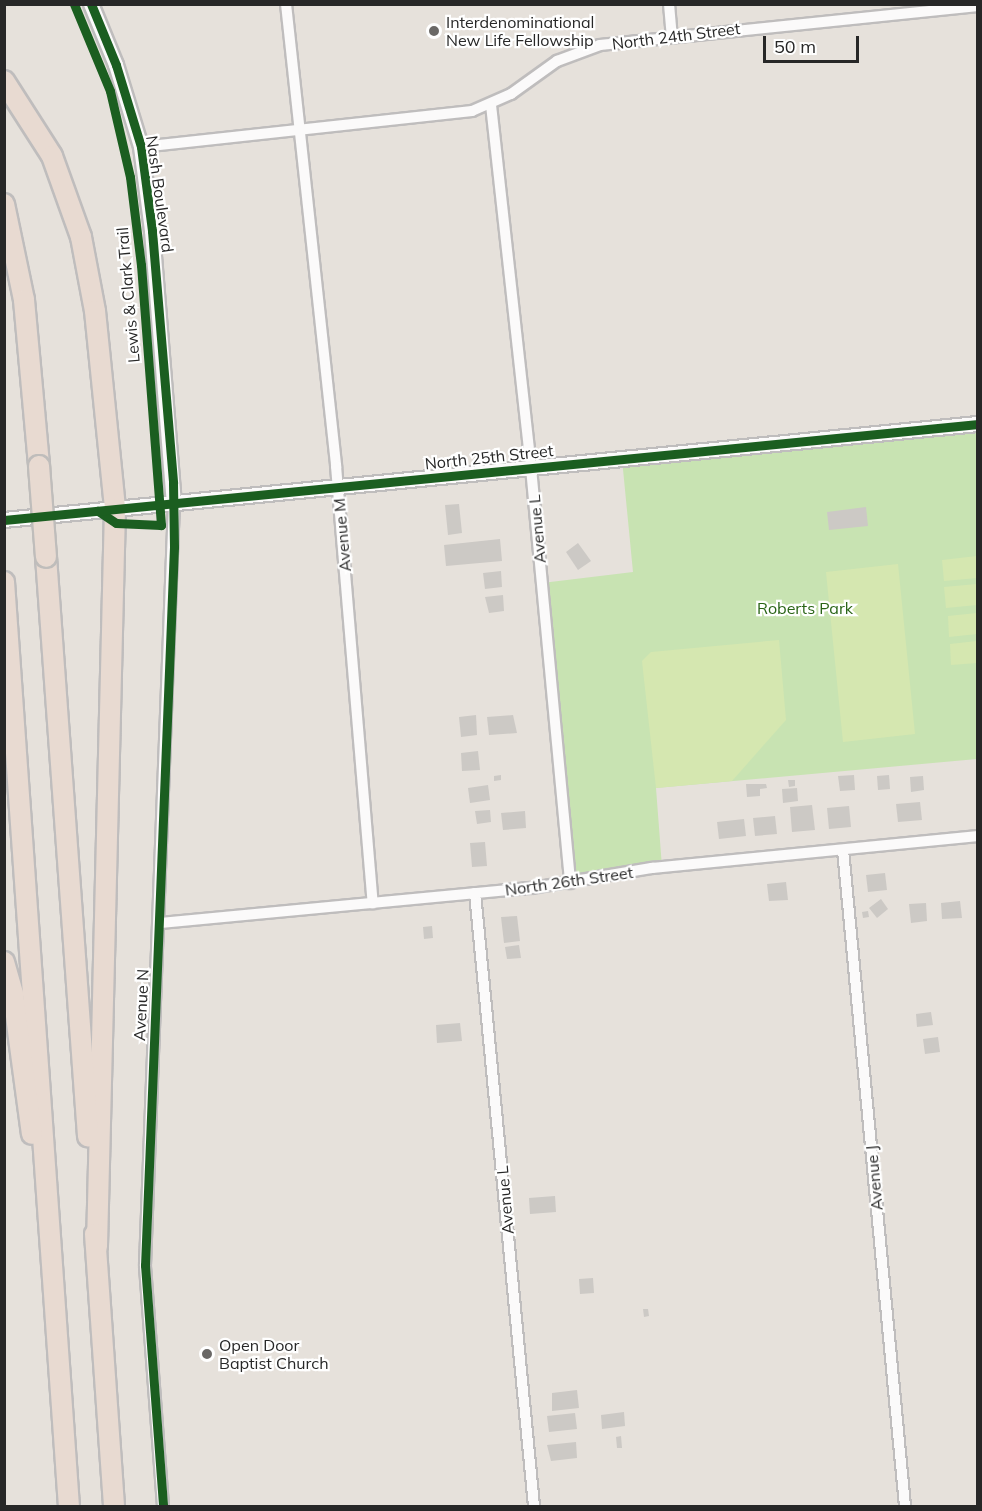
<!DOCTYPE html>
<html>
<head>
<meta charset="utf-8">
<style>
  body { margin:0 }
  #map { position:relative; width:982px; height:1511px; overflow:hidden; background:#e6e1db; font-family:Mulish,sans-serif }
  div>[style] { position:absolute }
  .green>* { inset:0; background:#c8e3b2 }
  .pitch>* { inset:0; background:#d5e7b0 }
  .building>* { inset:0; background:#ccc9c5 }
  .roads { filter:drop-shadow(2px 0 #bfbdbd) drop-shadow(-2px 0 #bfbdbd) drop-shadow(0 2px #bfbdbd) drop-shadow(0 -2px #bfbdbd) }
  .minor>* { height:10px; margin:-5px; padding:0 5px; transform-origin:5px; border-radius:5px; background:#fbfafa }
  .tertiary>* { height:14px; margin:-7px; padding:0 7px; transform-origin:7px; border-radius:7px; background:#fbfafa }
  .motorway>* { height:20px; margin:-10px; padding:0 10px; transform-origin:10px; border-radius:10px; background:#e8dad1 }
  .bridges { filter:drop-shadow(2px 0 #bfbdbb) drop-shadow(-2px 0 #bfbdbb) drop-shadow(0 2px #bfbdbb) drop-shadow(0 -2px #bfbdbb) }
  .motorway-bridge>* { height:20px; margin:-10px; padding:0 10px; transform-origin:10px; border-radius:10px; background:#e8dad1 }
  .cycleway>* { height:9px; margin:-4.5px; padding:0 4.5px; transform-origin:4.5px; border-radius:4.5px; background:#1b5e20 }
  .dots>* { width:16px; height:16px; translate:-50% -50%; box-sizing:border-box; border:3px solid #fff; border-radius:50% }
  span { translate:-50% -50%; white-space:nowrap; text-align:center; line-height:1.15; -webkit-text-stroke:4.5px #fff; paint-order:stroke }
  .poi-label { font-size:16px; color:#272727 }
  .left { translate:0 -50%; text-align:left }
  .street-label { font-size:16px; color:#272727 }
  .park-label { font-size:16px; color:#296416 }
  .frame { position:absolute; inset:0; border:6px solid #272727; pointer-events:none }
  .scale { position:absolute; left:763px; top:36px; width:96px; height:27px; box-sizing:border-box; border:3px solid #272727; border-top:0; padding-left:8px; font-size:18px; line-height:21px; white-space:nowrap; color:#272727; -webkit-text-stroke:4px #fff; paint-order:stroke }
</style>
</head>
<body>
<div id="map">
  <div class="green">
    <div style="clip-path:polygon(977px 424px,977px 759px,656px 788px,662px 867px,570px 883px,542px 583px,633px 572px,622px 459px)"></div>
  </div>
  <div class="pitch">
    <div style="clip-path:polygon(977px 556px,977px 578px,944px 581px,942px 560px)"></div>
    <div style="clip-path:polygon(898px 564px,915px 734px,843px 742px,826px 572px)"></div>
    <div style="clip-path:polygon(977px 584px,977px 605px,946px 608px,944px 587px)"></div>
    <div style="clip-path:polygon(977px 613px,977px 634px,949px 637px,948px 616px)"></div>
    <div style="clip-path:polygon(779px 640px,786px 720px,732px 781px,656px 788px,642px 661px,651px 652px)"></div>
    <div style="clip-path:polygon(977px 641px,977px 663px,951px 665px,950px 644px)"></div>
  </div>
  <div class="building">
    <div style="clip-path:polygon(459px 504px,462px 533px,448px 535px,445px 505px)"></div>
    <div style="clip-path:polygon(866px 507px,868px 526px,829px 530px,827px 512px)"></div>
    <div style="clip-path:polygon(500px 539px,502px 561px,446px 566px,444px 545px)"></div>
    <div style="clip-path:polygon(578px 543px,591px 561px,578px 570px,566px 552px)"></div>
    <div style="clip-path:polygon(501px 571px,502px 587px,485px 589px,483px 573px)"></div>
    <div style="clip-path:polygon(503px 595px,504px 611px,489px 613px,485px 597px)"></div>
    <div style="clip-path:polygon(476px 715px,477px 735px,461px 737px,459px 717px)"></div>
    <div style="clip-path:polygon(513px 715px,517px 733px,489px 735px,487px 717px)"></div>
    <div style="clip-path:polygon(478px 751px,480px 770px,462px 771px,461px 753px)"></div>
    <div style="clip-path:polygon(501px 775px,501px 780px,494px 781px,494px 776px)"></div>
    <div style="clip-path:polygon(854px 775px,855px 790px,840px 791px,838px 776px)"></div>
    <div style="clip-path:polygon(889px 775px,890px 789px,878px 790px,877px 776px)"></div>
    <div style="clip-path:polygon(923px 776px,924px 790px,911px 792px,910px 777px)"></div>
    <div style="clip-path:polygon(788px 780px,795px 780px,795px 786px,789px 787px)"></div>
    <div style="clip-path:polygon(746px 784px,766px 784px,767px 788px,760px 789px,760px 796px,747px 797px)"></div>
    <div style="clip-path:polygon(488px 785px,490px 800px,470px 803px,468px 788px)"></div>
    <div style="clip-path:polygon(797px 788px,798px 801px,783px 803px,782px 789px)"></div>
    <div style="clip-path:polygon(920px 802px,922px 820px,898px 822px,896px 804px)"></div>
    <div style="clip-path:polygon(812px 805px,815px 830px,792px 832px,790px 807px)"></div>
    <div style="clip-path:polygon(849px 806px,851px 827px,829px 829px,827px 808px)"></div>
    <div style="clip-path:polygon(490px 810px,491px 822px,477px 824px,475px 811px)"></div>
    <div style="clip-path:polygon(525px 811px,526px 828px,503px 830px,501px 813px)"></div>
    <div style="clip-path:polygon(775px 816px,777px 834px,755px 836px,753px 818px)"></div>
    <div style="clip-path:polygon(744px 819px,746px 836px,719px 839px,717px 822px)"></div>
    <div style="clip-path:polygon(485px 842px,487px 866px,472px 867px,470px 843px)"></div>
    <div style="clip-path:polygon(885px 873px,887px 890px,868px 892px,866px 875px)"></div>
    <div style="clip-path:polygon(786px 882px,788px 900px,769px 901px,767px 884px)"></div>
    <div style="clip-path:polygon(881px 899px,888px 909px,877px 918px,869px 908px)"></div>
    <div style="clip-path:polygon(960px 901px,962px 918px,942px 919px,941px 903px)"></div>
    <div style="clip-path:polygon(926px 903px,927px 921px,911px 923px,909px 904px)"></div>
    <div style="clip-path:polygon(868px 911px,869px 917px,863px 918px,862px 912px)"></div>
    <div style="clip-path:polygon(517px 916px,520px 941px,504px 943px,501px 917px)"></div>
    <div style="clip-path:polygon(432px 926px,433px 938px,424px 939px,423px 927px)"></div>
    <div style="clip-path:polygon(519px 945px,521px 958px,507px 959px,505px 947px)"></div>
    <div style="clip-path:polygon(931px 1012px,933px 1025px,917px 1027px,916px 1014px)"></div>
    <div style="clip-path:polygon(460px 1023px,462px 1041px,437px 1043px,436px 1025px)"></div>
    <div style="clip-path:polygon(938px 1037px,940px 1052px,925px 1054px,923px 1039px)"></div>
    <div style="clip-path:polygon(555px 1196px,556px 1212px,530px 1214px,529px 1198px)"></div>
    <div style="clip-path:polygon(593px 1278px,594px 1293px,580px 1294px,579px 1279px)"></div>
    <div style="clip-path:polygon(643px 1309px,648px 1309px,649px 1316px,644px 1317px)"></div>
    <div style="clip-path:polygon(577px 1390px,579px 1408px,552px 1411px,552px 1393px)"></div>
    <div style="clip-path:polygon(624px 1412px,625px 1426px,602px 1429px,601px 1415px)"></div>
    <div style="clip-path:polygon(575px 1413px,577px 1429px,549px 1432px,547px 1416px)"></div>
    <div style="clip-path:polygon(621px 1436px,622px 1448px,617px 1448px,616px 1437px)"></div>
    <div style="clip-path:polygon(576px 1442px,577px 1458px,551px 1461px,547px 1445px)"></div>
  </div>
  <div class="roads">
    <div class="minor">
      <div style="left:286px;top:4px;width:465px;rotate:83.8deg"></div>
      <div style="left:336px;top:466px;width:439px;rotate:85.2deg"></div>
      <div style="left:669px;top:4px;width:32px;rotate:85deg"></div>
      <div style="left:491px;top:105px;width:365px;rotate:83.7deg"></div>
      <div style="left:531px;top:468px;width:417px;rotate:84.6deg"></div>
      <div style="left:141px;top:147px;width:333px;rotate:-6.2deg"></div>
      <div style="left:472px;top:111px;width:43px;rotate:-23.6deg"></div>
      <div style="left:511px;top:94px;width:57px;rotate:-35.7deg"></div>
      <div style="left:557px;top:61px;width:46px;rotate:-20.4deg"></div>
      <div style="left:600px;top:45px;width:380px;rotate:-5.9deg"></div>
      <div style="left:843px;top:850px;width:659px;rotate:84.6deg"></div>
      <div style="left:475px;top:893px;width:616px;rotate:84.5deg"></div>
      <div style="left:160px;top:923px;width:374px;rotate:-5.4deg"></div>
      <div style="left:532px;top:888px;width:122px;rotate:-9.5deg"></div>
      <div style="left:652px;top:868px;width:328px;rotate:-5.6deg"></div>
      <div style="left:163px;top:1506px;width:242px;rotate:-94.3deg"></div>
      <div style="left:145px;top:1265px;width:762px;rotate:-87.82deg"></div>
    </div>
    <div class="tertiary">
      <div style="left:91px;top:4px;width:66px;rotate:67.7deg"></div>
      <div style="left:116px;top:65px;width:86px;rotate:73deg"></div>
      <div style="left:141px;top:147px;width:85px;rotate:82.5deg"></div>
      <div style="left:152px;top:231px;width:274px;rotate:85.4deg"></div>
      <div style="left:4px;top:520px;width:979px;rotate:-5.63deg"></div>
    </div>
    <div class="motorway">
      <div style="left:4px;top:81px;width:89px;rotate:57.4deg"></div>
      <div style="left:52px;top:156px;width:86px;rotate:70.3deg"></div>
      <div style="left:81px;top:237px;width:75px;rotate:79.3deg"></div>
      <div style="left:95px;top:311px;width:199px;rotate:84.2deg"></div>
      <div style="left:115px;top:509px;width:738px;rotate:91.4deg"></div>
      <div style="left:4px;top:204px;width:98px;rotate:78.2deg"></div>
      <div style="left:24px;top:300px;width:167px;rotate:84.8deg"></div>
      <div style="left:46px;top:557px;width:581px;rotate:85.85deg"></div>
      <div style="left:4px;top:582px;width:926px;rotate:85.98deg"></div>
      <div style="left:4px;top:962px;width:33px;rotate:74deg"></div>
      <div style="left:13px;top:994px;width:141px;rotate:82.3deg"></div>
      <div style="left:95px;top:1234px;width:273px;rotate:86deg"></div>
    </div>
  </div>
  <div class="bridges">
    <div class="motorway-bridge">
      <div style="left:39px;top:466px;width:91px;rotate:85.6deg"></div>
    </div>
  </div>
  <div class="cycleway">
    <div style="left:74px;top:4px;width:94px;rotate:67.5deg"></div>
    <div style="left:110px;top:91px;width:88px;rotate:76.9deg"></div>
    <div style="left:130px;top:177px;width:89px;rotate:82.9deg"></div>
    <div style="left:141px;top:265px;width:261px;rotate:85.6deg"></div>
    <div style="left:161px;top:525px;width:45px;rotate:-177.5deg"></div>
    <div style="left:116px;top:523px;width:22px;rotate:-146deg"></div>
    <div style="left:91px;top:4px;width:66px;rotate:67.7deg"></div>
    <div style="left:116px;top:65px;width:86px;rotate:73deg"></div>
    <div style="left:141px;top:147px;width:85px;rotate:82.5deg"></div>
    <div style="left:152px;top:231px;width:253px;rotate:85.2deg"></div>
    <div style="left:173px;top:483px;width:64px;rotate:89.1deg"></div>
    <div style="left:174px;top:547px;width:719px;rotate:92.31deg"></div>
    <div style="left:145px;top:1265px;width:242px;rotate:85.7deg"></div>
    <div style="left:4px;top:520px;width:979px;rotate:-5.63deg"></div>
  </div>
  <div class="dots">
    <div style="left:434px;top:31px;background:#6a6866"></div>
    <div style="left:207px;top:1354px;background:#6a6866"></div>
  </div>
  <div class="poi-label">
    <span class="left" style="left:446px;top:31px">Interdenominational<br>New Life Fellowship</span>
    <span class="left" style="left:219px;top:1354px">Open Door<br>Baptist Church</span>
  </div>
  <div class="street-label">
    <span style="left:676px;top:36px;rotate:-7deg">North 24th Street</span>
    <span style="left:160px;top:194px;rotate:82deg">Nash Boulevard</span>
    <span style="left:128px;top:295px;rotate:-95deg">Lewis &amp; Clark Trail</span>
    <span style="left:489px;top:457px;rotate:-6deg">North 25th Street</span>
    <span style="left:537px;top:529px;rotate:-95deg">Avenue L</span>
    <span style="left:342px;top:535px;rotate:-95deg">Avenue M</span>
    <span style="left:569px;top:881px;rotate:-8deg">North 26th Street</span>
    <span style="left:141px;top:1005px;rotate:-87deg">Avenue N</span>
    <span style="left:874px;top:1178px;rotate:-95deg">Avenue J</span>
    <span style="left:505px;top:1200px;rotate:-95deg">Avenue L</span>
  </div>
  <div class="park-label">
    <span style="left:805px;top:608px">Roberts Park</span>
  </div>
  <div class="frame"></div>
  <div class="scale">50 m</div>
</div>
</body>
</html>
